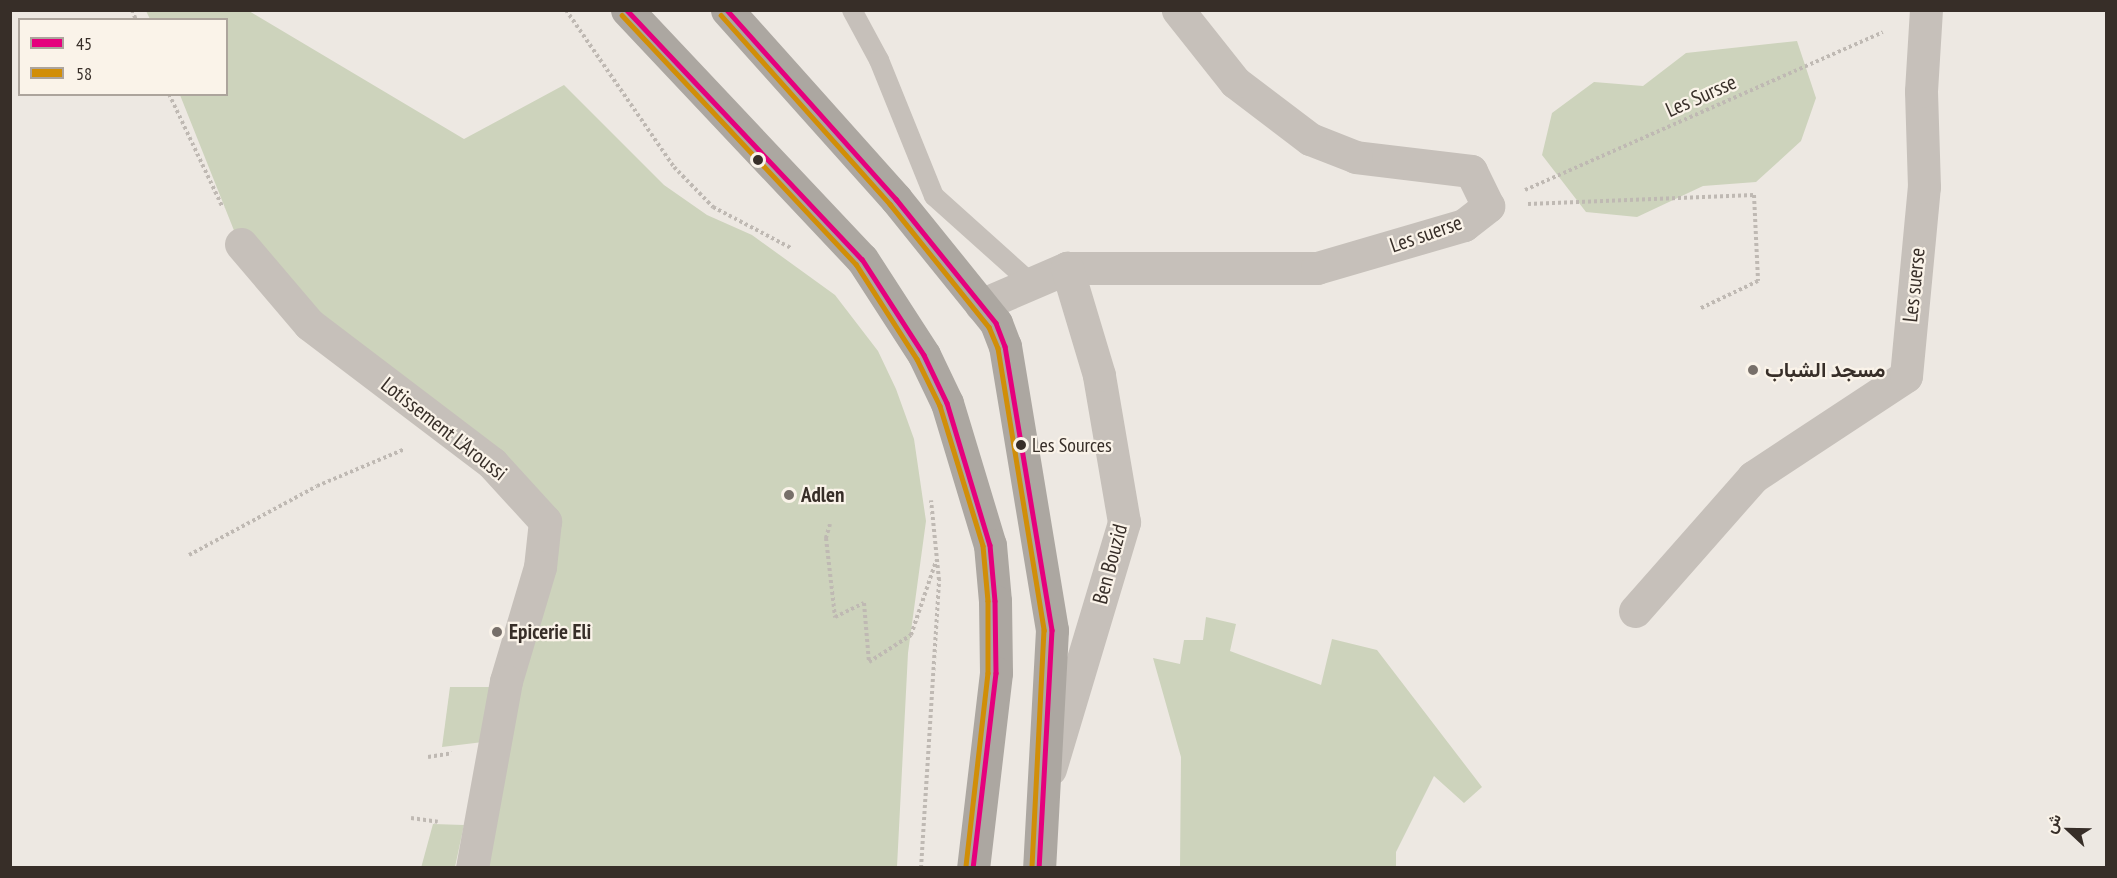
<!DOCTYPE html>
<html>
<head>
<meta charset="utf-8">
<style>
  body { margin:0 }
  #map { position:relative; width:2117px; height:878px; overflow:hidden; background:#ede8e2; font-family:"PT Sans Narrow",Vazirmatn,sans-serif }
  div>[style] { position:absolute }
  .green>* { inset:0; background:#cdd3bc }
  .path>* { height:4px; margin-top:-2px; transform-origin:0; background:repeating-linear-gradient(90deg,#bfb9b3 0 3px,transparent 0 6px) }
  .lane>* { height:20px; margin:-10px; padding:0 10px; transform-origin:10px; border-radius:10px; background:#c6c0ba }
  .street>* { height:33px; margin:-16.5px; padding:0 16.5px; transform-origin:16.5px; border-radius:16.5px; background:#c6c0ba }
  .highway>* { height:33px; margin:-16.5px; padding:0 16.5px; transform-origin:16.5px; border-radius:16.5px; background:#aca7a1 }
  .bus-1>* { height:4.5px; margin:-2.25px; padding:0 2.25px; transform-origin:2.25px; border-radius:2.25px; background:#e5007d }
  .bus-2>* { height:4.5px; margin:-2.25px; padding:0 2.25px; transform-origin:2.25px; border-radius:2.25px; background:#d18e08 }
  .dots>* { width:16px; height:16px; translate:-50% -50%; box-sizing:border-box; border:3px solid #faf3e9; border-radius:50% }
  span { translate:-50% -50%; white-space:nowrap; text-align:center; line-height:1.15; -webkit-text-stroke:4.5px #faf3e9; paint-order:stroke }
  .bus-label { font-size:20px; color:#372e28 }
  .left { translate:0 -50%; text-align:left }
  .street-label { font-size:21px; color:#372e28 }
  .poi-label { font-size:21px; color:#372e28; font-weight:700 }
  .frame { position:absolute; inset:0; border:12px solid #372e28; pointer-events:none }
  .legend { position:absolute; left:18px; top:18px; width:210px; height:78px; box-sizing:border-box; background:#faf3e9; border:2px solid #aca49c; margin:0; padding:8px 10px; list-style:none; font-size:18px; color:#372e28 }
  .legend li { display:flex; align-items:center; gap:12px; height:30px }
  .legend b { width:30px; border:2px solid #aca49c }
  .north { position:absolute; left:2039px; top:800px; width:60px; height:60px; -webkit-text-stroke:4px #faf3e9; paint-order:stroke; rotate:292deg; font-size:16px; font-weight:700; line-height:24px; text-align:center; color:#372e28 }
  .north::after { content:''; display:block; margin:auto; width:21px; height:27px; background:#372e28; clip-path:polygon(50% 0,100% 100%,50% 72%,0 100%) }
</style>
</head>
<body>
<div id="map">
  <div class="green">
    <div style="clip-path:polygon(146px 11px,249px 11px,464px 139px,564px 85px,664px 185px,707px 215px,752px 235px,835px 295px,878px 351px,896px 389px,914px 439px,926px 521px,908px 653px,897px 867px,472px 867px,545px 538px,458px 438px,237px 238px,180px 95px,226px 94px,226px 20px,150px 19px)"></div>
    <div style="clip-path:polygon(1797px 41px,1816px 98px,1801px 141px,1756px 182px,1703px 186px,1637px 217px,1586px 212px,1542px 155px,1552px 113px,1594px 82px,1643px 86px,1686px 53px)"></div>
    <div style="clip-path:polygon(1206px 617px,1236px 624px,1230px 651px,1321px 685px,1332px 639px,1377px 650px,1482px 787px,1464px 803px,1434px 776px,1396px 852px,1396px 867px,1180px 867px,1181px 757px,1153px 658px,1180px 664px,1184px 640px,1203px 640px)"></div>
    <div style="clip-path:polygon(450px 687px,491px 687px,483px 742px,442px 747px)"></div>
    <div style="clip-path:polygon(433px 824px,464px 825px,455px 867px,421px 868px)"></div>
  </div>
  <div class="path">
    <div style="left:132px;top:10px;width:11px;rotate:68deg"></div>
    <div style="left:566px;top:10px;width:191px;rotate:55.5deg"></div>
    <div style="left:674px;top:167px;width:56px;rotate:45.7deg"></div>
    <div style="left:713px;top:207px;width:88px;rotate:27.7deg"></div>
    <div style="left:169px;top:94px;width:126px;rotate:64.7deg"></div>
    <div style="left:1525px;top:190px;width:391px;rotate:-23.8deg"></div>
    <div style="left:1528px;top:204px;width:226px;rotate:-2.3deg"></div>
    <div style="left:1754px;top:195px;width:86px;rotate:87.3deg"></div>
    <div style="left:1758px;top:281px;width:65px;rotate:154.6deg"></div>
    <div style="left:830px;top:524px;width:15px;rotate:106deg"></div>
    <div style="left:826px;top:538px;width:80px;rotate:83.5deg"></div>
    <div style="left:835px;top:617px;width:32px;rotate:-26deg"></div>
    <div style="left:864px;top:603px;width:59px;rotate:85.2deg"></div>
    <div style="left:869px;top:662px;width:50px;rotate:-32.7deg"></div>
    <div style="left:911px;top:635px;width:78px;rotate:-71.3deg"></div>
    <div style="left:189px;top:555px;width:145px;rotate:-28.3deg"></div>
    <div style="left:317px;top:486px;width:95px;rotate:-22.8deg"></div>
    <div style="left:428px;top:757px;width:24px;rotate:-9deg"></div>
    <div style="left:411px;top:818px;width:27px;rotate:8deg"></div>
    <div style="left:921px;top:868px;width:289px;rotate:-86.4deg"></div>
    <div style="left:939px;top:580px;width:80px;rotate:-95.7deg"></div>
  </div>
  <div class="lane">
    <div style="left:852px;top:10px;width:57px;rotate:61.6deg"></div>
    <div style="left:879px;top:60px;width:147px;rotate:68deg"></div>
    <div style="left:934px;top:196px;width:129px;rotate:41.9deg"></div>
  </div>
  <div class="street">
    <div style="left:241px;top:244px;width:105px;rotate:49.6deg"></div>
    <div style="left:309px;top:324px;width:230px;rotate:37.2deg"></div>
    <div style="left:492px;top:463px;width:79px;rotate:47.6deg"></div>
    <div style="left:545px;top:521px;width:46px;rotate:96.2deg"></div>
    <div style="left:540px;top:567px;width:119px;rotate:106.6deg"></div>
    <div style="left:506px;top:681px;width:190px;rotate:100.3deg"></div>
    <div style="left:981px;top:305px;width:94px;rotate:-23.3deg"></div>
    <div style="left:1067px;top:268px;width:250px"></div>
    <div style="left:1317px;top:268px;width:153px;rotate:-16.3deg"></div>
    <div style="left:1464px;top:225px;width:31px;rotate:-38deg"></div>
    <div style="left:1488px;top:206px;width:39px;rotate:-116deg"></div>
    <div style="left:1471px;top:171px;width:116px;rotate:-173.1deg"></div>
    <div style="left:1356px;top:157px;width:49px;rotate:-158.6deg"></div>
    <div style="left:1310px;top:139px;width:94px;rotate:-142.8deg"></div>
    <div style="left:1235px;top:82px;width:92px;rotate:-128.4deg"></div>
    <div style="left:1635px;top:611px;width:179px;rotate:-48.6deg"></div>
    <div style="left:1753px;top:477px;width:183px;rotate:-33.4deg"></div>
    <div style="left:1906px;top:376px;width:190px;rotate:-84.6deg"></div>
    <div style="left:1924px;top:187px;width:96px;rotate:-91.8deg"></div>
    <div style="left:1921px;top:91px;width:81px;rotate:-86.5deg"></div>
    <div style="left:1050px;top:769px;width:258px;rotate:-73.3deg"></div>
    <div style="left:1124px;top:522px;width:149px;rotate:-99.7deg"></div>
    <div style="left:1099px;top:375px;width:112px;rotate:-106.7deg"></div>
  </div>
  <div class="highway">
    <div style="left:627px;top:10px;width:342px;rotate:46.7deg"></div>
    <div style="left:862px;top:259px;width:114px;rotate:57.1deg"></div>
    <div style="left:924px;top:355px;width:53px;rotate:64.4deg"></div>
    <div style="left:947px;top:403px;width:148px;rotate:73.2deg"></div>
    <div style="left:990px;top:545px;width:56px;rotate:84.9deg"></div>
    <div style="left:995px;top:601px;width:72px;rotate:89.2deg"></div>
    <div style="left:996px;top:673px;width:196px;rotate:96.7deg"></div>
    <div style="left:727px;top:10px;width:254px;rotate:48.2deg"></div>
    <div style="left:896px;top:199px;width:159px;rotate:51.1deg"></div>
    <div style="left:996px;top:323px;width:25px;rotate:69deg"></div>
    <div style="left:1005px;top:346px;width:288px;rotate:80.6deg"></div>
    <div style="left:1052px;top:630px;width:238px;rotate:93.1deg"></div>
  </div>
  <div class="bus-1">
    <div style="left:627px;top:10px;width:342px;rotate:46.7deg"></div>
    <div style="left:862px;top:259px;width:114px;rotate:57.1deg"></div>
    <div style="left:924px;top:355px;width:53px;rotate:64.4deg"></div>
    <div style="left:947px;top:403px;width:148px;rotate:73.2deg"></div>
    <div style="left:990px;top:545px;width:56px;rotate:84.9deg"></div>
    <div style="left:995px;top:601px;width:72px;rotate:89.2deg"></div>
    <div style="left:996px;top:673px;width:196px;rotate:96.7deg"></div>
    <div style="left:727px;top:10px;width:254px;rotate:48.2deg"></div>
    <div style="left:896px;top:199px;width:159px;rotate:51.1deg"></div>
    <div style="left:996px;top:323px;width:25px;rotate:69deg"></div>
    <div style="left:1005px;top:346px;width:288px;rotate:80.6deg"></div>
    <div style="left:1052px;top:630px;width:238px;rotate:93.1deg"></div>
  </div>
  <div class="bus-2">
    <div style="left:622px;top:15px;width:342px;rotate:46.8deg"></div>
    <div style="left:856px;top:264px;width:113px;rotate:57.3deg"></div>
    <div style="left:917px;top:359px;width:52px;rotate:63.9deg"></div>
    <div style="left:940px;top:406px;width:146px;rotate:72.9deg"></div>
    <div style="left:983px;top:546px;width:55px;rotate:84.8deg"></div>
    <div style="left:988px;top:601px;width:72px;rotate:90deg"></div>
    <div style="left:988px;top:673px;width:195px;rotate:96.5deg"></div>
    <div style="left:721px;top:15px;width:254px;rotate:48.2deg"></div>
    <div style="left:890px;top:204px;width:158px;rotate:51.2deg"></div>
    <div style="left:989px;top:327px;width:23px;rotate:67deg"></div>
    <div style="left:998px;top:348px;width:286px;rotate:80.7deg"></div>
    <div style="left:1044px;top:630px;width:238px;rotate:92.9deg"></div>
  </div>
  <div class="dots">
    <div style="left:758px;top:160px;background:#372e28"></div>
    <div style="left:1753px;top:370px;background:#776f69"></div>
    <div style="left:1021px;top:445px;background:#372e28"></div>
    <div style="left:789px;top:495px;background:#776f69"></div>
    <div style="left:497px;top:632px;background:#776f69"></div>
  </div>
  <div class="bus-label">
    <span class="left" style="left:1032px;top:445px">Les Sources</span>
  </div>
  <div class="street-label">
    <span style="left:1701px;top:96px;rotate:-24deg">Les Sursse</span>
    <span style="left:1426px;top:234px;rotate:-19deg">Les suerse</span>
    <span style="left:1914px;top:285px;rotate:-84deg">Les suerse</span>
    <span style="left:444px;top:429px;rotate:38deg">Lotissement L'Aroussi</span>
    <span style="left:1110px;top:564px;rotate:-75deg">Ben Bouzid</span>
  </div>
  <div class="poi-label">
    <span class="left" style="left:1765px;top:370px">مسجد الشباب</span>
    <span class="left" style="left:801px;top:495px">Adlen</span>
    <span class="left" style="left:509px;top:632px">Epicerie Eli</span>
  </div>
  <div class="frame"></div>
  <ul class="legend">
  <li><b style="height:8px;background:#e5007d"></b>45</li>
  <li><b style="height:8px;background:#d18e08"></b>58</li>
  </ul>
  <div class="north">ش</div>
</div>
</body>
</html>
